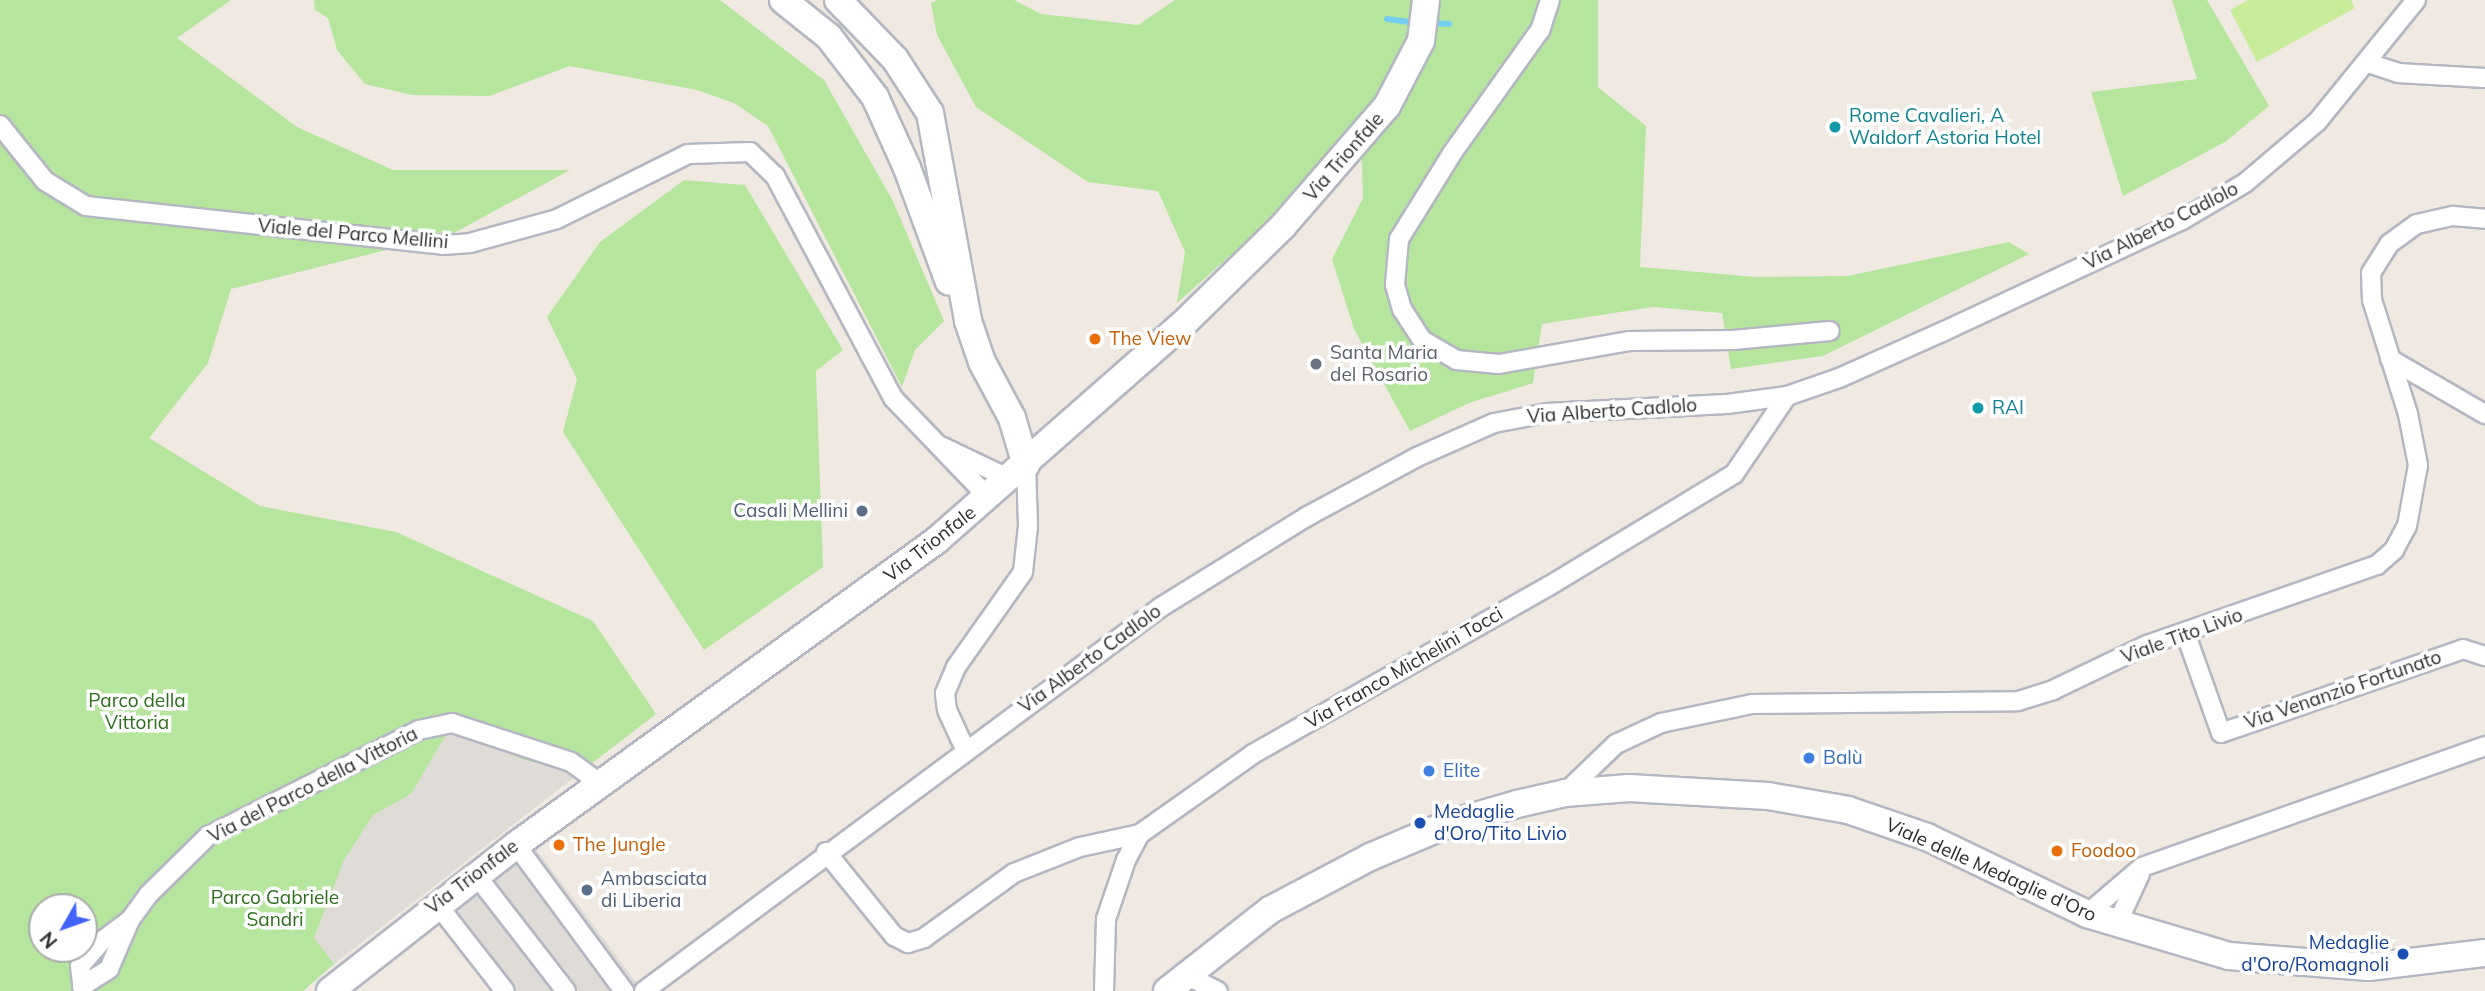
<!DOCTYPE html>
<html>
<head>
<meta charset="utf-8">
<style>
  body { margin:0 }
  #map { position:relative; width:2485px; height:991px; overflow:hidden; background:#efe9e1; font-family:Mulish,sans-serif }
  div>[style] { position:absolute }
  .green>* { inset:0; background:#b6e59e }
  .pitch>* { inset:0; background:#c9ec9a }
  .plaza>* { inset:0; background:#dfdcd8 }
  .stream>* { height:6px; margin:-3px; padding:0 3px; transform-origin:3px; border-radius:3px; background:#75cff0 }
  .roads { filter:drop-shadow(2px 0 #b4b7c1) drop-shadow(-2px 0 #b4b7c1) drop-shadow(0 2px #b4b7c1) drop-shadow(0 -2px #b4b7c1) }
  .street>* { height:18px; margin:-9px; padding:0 9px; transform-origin:9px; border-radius:9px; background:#fff }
  .secondary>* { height:26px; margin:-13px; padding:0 13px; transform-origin:13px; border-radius:13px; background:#fff }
  .dots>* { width:19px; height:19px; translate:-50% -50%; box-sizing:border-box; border:4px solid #fff; border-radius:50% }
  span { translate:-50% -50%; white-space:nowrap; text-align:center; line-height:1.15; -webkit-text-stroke:7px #fff; paint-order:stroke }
  .culture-label { font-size:19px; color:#0d838f }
  .left { translate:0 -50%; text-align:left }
  .street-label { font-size:19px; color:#2e2e2e }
  .food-label { font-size:19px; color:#c56008 }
  .worship-label { font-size:19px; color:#5b616d }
  .service-label { font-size:19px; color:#4e5e75 }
  .right { translate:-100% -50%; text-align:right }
  .park-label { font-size:19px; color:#2c6e1b }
  .shop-label { font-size:19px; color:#366cbe }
  .transit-label { font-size:19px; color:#164399 }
  .north { position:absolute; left:28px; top:893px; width:70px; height:70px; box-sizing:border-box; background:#fff; border:2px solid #ababab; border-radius:50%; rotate:230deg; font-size:19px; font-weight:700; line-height:28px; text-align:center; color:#2e2e2e }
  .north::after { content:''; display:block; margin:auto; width:24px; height:32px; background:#4264fb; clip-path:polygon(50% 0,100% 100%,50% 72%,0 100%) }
</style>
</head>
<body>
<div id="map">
  <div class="green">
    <div style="clip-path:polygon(evenodd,0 0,231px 0,177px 38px,297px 127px,393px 170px,570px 170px,454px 233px,231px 289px,208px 363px,149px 438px,260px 506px,396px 532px,593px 621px,656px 714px,358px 943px,303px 991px,0 991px,0 0,42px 907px,84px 907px,84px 949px,42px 949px,42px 907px)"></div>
    <div style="clip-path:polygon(314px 0,720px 0,824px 80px,893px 201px,944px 321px,915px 350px,902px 387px,768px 126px,734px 103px,697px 90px,570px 66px,489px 96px,412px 95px,365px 84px,337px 50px,328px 18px,315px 10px)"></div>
    <div style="clip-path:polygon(937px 0,1014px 0,1041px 14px,1138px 25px,1175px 0,1598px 0,1598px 87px,1646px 126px,1640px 267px,1756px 277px,1848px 276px,2009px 242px,2029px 254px,1823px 356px,1731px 369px,1722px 313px,1653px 307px,1542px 324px,1533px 383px,1469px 403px,1410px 431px,1354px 329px,1332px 259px,1363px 198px,1361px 137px,1323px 162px,1257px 232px,1177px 303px,1185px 252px,1158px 191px,1088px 182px,976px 107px,937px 35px,931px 3px)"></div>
    <div style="clip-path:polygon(2172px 0,2207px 0,2269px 106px,2225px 142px,2123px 196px,2091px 92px,2197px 79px)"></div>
    <div style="clip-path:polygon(684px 180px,745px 185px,843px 350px,816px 371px,823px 567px,704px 650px,563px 432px,577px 379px,547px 317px,600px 242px)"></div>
  </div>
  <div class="pitch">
    <div style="clip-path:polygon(2248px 0,2351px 0,2355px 8px,2257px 62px,2230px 10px)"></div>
  </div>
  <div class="plaza">
    <div style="clip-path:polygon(450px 728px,522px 759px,578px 774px,334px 964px,314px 938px,344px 860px,373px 815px,411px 794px)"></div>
    <div style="clip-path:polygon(527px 837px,643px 991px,496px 991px,433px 907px)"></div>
  </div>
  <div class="stream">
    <div style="left:1387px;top:19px;width:29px;rotate:8deg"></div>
    <div style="left:1431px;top:23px;width:18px;rotate:3deg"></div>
  </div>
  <div class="roads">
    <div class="street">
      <div style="left:1550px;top:0;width:32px;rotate:108deg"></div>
      <div style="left:1540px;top:30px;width:150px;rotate:125.5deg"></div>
      <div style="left:1453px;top:152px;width:102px;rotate:121.8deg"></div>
      <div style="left:1399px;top:239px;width:46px;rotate:95deg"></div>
      <div style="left:1395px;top:285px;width:25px;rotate:74deg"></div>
      <div style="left:1402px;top:309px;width:37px;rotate:57deg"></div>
      <div style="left:1422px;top:340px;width:39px;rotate:30deg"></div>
      <div style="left:1456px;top:360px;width:43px;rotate:5.3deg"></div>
      <div style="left:1499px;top:364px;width:133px;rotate:-10deg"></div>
      <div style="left:1630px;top:341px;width:103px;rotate:-0.6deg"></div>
      <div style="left:1733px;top:340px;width:97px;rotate:-5.3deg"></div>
      <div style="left:2368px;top:63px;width:32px;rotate:18deg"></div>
      <div style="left:2398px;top:73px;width:87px;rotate:3.3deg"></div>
      <div style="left:0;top:125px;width:72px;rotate:51.2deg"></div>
      <div style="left:45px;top:181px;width:48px;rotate:31.4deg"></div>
      <div style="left:86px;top:206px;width:359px;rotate:6.2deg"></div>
      <div style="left:443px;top:245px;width:27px;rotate:-4deg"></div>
      <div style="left:470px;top:243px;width:90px;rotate:-15.4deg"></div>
      <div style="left:557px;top:219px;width:146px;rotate:-26.4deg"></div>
      <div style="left:688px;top:154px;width:62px;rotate:-1.8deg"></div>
      <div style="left:750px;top:152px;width:35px;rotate:44deg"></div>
      <div style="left:775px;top:176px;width:251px;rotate:62deg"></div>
      <div style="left:893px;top:398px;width:137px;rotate:46.2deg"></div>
      <div style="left:2390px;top:359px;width:110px;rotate:30.1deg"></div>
      <div style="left:941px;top:446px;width:76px;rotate:25.6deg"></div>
      <div style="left:2185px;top:632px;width:107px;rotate:70.4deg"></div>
      <div style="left:2221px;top:733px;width:256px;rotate:-19.1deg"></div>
      <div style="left:2463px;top:649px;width:23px;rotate:18deg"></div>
      <div style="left:965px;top:749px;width:43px;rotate:-114.8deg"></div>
      <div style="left:947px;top:710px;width:17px;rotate:-97deg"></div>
      <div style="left:945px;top:693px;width:28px;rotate:-67deg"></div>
      <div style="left:956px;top:667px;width:116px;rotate:-54.8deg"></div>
      <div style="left:1023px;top:572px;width:46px;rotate:-83.8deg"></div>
      <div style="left:1028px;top:526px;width:61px;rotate:-91.9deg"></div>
      <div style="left:1565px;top:793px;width:71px;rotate:-43.9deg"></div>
      <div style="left:1616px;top:744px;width:50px;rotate:-25deg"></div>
      <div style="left:1661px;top:723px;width:93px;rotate:-11.8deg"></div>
      <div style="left:1752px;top:704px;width:266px;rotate:-0.6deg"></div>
      <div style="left:2018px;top:701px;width:37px;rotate:-17deg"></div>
      <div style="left:2053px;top:690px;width:104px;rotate:-25.6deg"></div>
      <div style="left:2147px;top:645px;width:244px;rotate:-19.2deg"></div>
      <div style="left:2377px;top:565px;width:23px;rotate:-41deg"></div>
      <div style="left:2394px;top:550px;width:27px;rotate:-62deg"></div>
      <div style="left:2407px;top:526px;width:62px;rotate:-79.8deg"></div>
      <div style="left:2418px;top:465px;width:52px;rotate:-101.1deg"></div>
      <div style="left:2408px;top:414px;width:120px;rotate:-107.5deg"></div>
      <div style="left:2372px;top:300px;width:27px;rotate:-92deg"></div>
      <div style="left:2371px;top:273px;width:34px;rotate:-58deg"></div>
      <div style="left:2389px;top:244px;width:34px;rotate:-36deg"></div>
      <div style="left:2417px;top:224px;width:37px;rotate:-13deg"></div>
      <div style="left:2453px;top:216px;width:32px;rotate:5deg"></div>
      <div style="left:516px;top:845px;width:182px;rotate:53.5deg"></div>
      <div style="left:826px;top:852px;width:108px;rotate:51deg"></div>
      <div style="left:894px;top:936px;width:16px;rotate:27deg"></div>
      <div style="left:908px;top:943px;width:17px;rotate:-17deg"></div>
      <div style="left:924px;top:938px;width:111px;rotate:-35.8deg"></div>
      <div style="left:1014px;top:873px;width:71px;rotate:-21.5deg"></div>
      <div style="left:1080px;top:847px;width:61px;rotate:-12.2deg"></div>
      <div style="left:476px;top:875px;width:147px;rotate:52.2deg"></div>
      <div style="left:437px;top:904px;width:110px;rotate:52deg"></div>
      <div style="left:2087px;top:914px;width:72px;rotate:-40.5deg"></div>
      <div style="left:2142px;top:867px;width:364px;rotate:-19.4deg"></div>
      <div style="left:2116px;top:926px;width:57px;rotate:-65.2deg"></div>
      <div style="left:1184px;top:974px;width:38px;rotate:27deg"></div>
      <div style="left:82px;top:986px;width:32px;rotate:-32deg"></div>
      <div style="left:109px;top:969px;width:53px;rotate:-66.8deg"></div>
      <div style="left:130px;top:920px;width:31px;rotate:-54deg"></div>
      <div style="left:148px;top:895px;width:84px;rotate:-44.5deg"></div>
      <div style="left:208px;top:836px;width:236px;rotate:-26.7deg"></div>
      <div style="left:419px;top:730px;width:34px;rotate:-12deg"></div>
      <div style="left:452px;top:723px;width:125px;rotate:18.1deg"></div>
      <div style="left:571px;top:762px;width:36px;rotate:36deg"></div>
      <div style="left:83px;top:991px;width:25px;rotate:-97deg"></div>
      <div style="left:80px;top:966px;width:33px;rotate:-49deg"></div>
      <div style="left:102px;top:941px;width:35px;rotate:-37deg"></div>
      <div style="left:644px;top:991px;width:644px;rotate:-36.6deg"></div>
      <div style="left:1161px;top:607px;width:171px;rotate:-31.8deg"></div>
      <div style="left:1306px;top:517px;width:126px;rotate:-28.4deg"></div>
      <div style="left:1417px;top:457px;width:84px;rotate:-23.8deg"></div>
      <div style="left:1494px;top:423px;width:54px;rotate:-10.7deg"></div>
      <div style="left:1547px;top:413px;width:180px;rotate:-2.9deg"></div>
      <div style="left:1727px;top:404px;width:61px;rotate:-7.6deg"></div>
      <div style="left:1787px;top:396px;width:55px;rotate:-19.1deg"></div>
      <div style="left:1839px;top:378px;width:113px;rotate:-24.1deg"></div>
      <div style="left:1942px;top:332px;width:265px;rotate:-25deg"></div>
      <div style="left:2182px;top:220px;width:73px;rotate:-30.4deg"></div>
      <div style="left:2245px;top:183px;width:94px;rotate:-40.3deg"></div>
      <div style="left:2317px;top:122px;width:157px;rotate:-50.9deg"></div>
      <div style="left:1104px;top:991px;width:72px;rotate:-88.4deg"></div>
      <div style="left:1106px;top:919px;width:62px;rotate:-71.3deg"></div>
      <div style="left:1126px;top:860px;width:30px;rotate:-62deg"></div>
      <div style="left:1140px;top:834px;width:138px;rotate:-35.3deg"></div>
      <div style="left:1253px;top:754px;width:340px;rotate:-29.6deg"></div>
      <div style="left:1549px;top:586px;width:216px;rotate:-31.2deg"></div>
      <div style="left:1734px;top:474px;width:94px;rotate:-55.8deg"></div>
    </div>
    <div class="secondary">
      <div style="left:783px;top:0;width:59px;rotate:38.8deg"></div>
      <div style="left:829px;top:37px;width:76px;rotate:52.5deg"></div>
      <div style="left:875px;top:97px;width:78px;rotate:65.7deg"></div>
      <div style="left:907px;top:168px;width:121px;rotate:69.8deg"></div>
      <div style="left:838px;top:0;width:82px;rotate:46deg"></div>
      <div style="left:895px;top:59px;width:64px;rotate:57.1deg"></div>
      <div style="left:930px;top:113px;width:211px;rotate:79.6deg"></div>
      <div style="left:968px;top:321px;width:43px;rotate:71.1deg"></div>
      <div style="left:982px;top:362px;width:64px;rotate:61.8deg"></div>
      <div style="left:1012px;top:418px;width:49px;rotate:73.4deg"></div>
      <div style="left:330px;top:991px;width:236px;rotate:-38.1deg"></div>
      <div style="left:516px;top:845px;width:520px;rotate:-35.92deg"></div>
      <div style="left:937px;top:540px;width:327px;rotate:-41.3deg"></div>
      <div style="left:1183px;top:324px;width:140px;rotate:-44.4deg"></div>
      <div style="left:1283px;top:226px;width:159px;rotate:-49.1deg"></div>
      <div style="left:1387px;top:106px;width:73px;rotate:-62.4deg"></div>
      <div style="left:1421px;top:41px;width:41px;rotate:-83deg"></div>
      <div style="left:1167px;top:991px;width:131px;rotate:-38.2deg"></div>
      <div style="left:1270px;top:910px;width:113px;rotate:-27.9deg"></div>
      <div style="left:1370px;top:857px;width:85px;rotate:-22.9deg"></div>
      <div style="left:1448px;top:824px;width:72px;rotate:-16.2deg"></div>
      <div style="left:1517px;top:804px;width:49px;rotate:-12.9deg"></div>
      <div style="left:1565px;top:793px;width:64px;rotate:-4.5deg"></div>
      <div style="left:1629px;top:788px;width:139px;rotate:3.3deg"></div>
      <div style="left:1768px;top:796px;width:81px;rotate:9.9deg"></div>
      <div style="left:1848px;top:810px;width:83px;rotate:18.9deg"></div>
      <div style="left:1927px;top:837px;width:178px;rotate:25.7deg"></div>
      <div style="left:2087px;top:914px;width:148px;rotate:16.5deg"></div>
      <div style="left:2229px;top:956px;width:140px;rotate:4.5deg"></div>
      <div style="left:2369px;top:967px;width:117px;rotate:-6.9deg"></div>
    </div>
  </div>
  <div class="dots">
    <div style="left:1835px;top:127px;background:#0f9aa8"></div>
    <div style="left:1095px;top:339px;background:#e8710a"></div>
    <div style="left:1316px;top:364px;background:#6b7280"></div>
    <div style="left:1978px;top:408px;background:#0f9aa8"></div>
    <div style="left:862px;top:511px;background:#5c6f8a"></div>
    <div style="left:1809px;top:758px;background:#3f7fe0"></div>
    <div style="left:1429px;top:771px;background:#3f7fe0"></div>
    <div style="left:1420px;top:823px;background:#1a4fb4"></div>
    <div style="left:559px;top:845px;background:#e8710a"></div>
    <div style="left:2057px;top:851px;background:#e8710a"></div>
    <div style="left:587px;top:890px;background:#5c6f8a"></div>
    <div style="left:2403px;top:954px;background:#1a4fb4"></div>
  </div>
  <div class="culture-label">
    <span class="left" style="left:1849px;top:127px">Rome Cavalieri, A<br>Waldorf Astoria Hotel</span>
    <span class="left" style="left:1992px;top:408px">RAI</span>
  </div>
  <div class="street-label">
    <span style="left:1344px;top:157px;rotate:-49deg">Via Trionfale</span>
    <span style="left:2161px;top:226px;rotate:-27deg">Via Alberto Cadlolo</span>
    <span style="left:353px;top:234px;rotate:5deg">Viale del Parco Mellini</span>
    <span style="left:1612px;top:411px;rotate:-4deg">Via Alberto Cadlolo</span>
    <span style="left:930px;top:544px;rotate:-38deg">Via Trionfale</span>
    <span style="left:2182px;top:636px;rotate:-20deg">Viale Tito Livio</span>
    <span style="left:1090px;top:659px;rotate:-36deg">Via Alberto Cadlolo</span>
    <span style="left:1404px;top:668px;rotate:-30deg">Via Franco Michelini Tocci</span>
    <span style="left:2343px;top:690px;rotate:-19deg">Via Venanzio Fortunato</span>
    <span style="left:313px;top:785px;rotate:-27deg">Via del Parco della Vittoria</span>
    <span style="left:1991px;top:870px;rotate:24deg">Viale delle Medaglie d'Oro</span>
    <span style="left:472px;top:877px;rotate:-37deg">Via Trionfale</span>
  </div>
  <div class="food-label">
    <span class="left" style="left:1109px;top:339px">The View</span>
    <span class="left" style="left:573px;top:845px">The Jungle</span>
    <span class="left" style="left:2071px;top:851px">Foodoo</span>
  </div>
  <div class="worship-label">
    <span class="left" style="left:1330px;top:364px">Santa Maria<br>del Rosario</span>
  </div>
  <div class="service-label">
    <span class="right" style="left:848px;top:511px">Casali Mellini</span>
    <span class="left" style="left:601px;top:890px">Ambasciata<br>di Liberia</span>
  </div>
  <div class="park-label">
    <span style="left:137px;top:712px">Parco della<br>Vittoria</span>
    <span style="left:275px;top:909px">Parco Gabriele<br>Sandri</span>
  </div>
  <div class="shop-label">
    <span class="left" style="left:1823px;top:758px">Balù</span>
    <span class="left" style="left:1443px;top:771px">Elite</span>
  </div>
  <div class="transit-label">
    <span class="left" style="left:1434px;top:823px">Medaglie<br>d'Oro/Tito Livio</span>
    <span class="right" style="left:2389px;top:954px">Medaglie<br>d'Oro/Romagnoli</span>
  </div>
  <div class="north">N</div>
</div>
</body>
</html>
